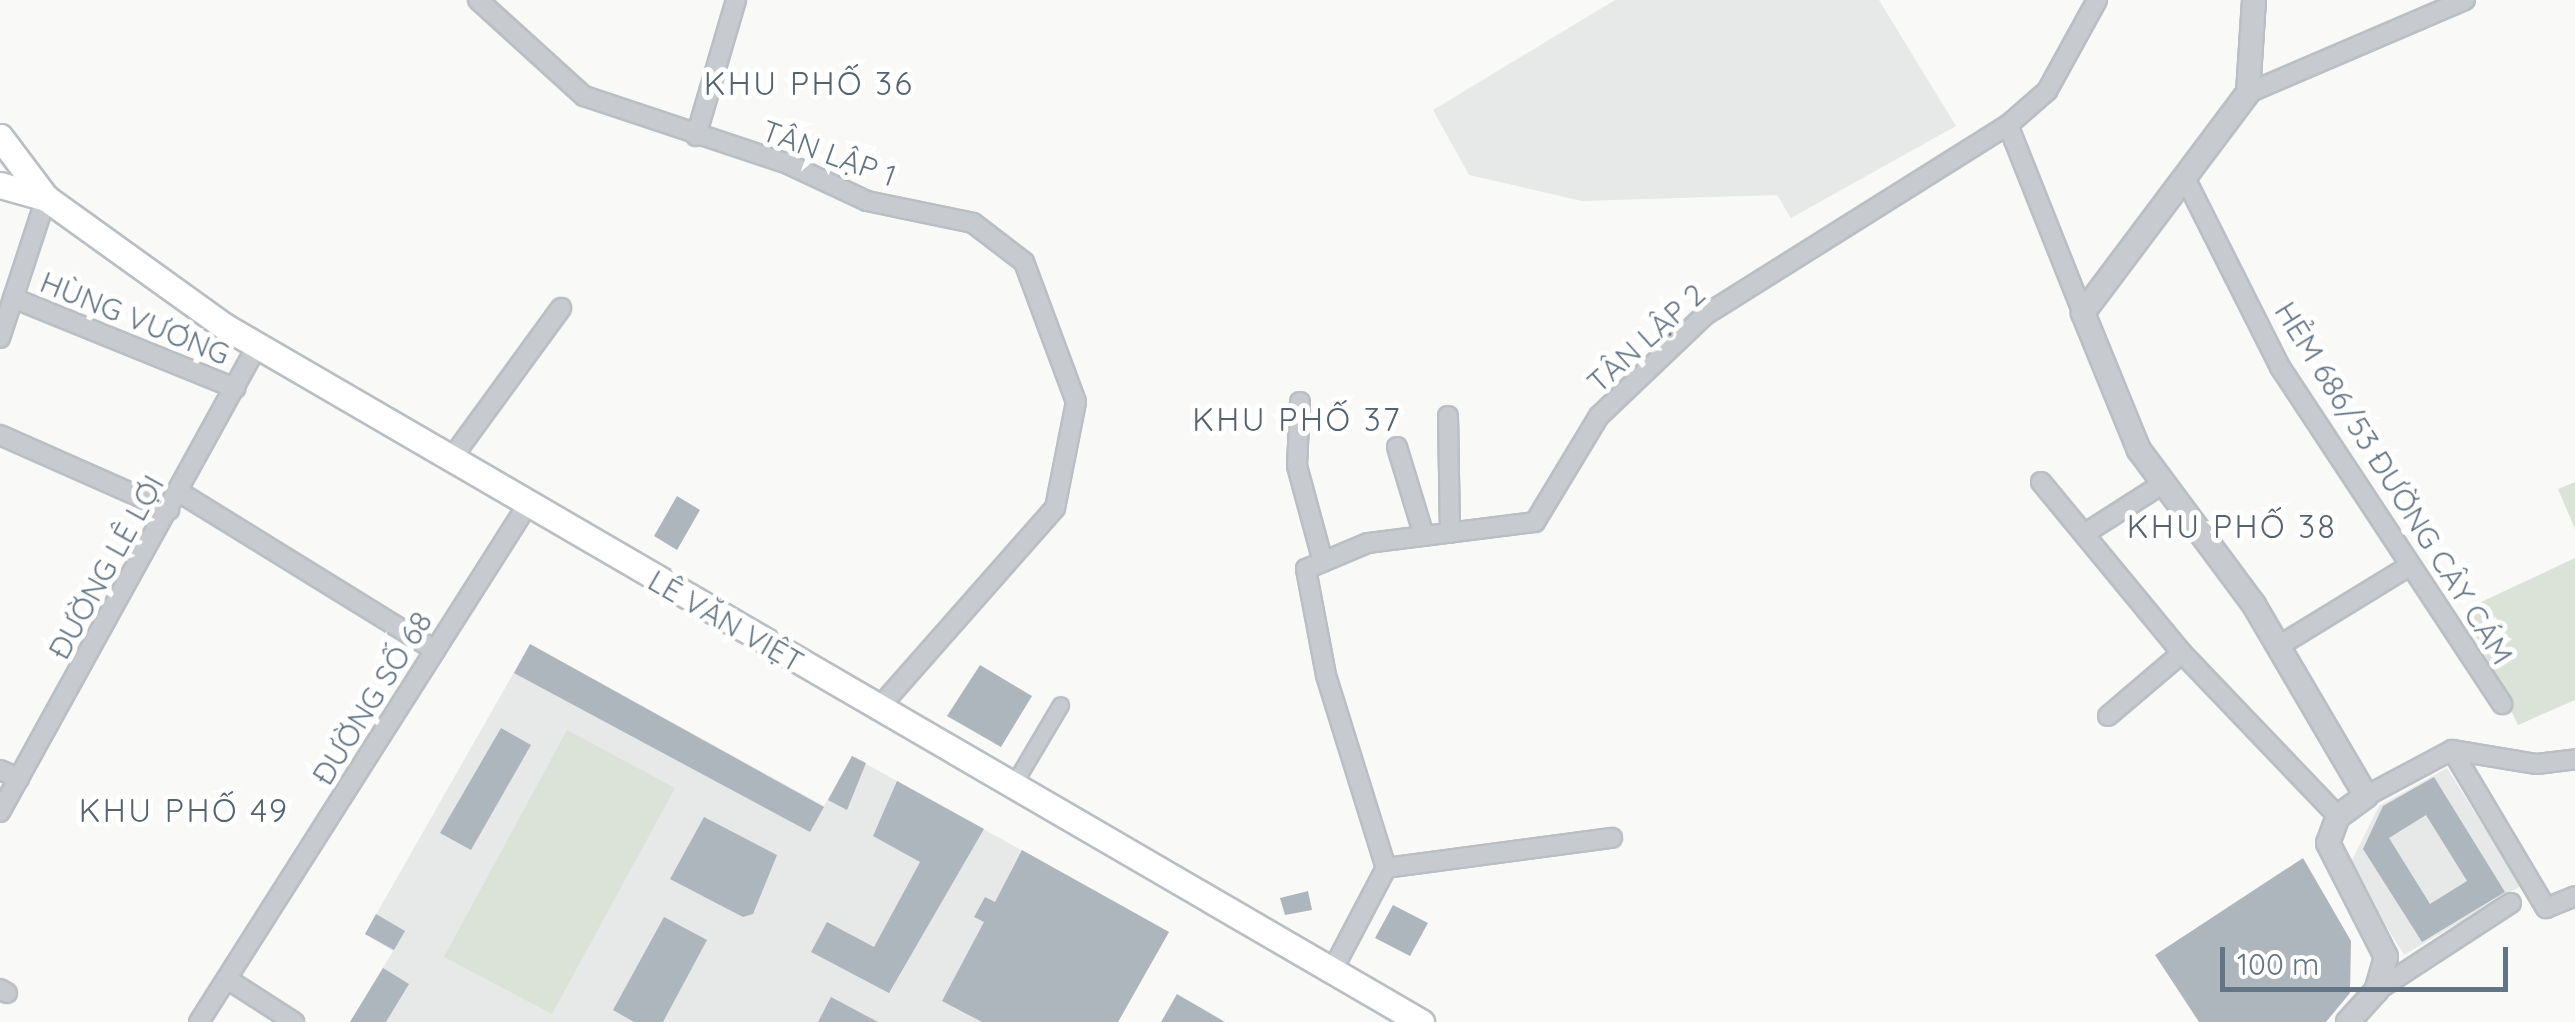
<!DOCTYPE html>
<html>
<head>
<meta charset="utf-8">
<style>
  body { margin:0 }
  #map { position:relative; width:2575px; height:1022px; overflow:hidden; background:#f9f9f7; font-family:Quicksand,sans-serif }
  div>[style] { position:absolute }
  .built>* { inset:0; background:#e7e8e8 }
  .green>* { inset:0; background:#dbe2d8 }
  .building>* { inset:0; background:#adb6bc }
  .roads { filter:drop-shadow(2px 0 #b9bfc3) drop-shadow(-2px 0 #b9bfc3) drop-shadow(0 2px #b9bfc3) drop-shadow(0 -2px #b9bfc3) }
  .pedestrian>* { height:14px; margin:-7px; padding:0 7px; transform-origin:7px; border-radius:7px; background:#c7cbcf }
  .minor>* { height:18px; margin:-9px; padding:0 9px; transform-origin:9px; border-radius:9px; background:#c7cbcf }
  .tertiary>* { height:22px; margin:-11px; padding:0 11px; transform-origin:11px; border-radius:11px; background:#c7cbcf }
  .secondary>* { height:25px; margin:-12.5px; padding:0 12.5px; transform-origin:12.5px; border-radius:12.5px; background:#fff }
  span { translate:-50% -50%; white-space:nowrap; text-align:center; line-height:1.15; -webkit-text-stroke:10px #fff; paint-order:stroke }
  .street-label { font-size:30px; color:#637584 }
  .neighbourhood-label { font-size:32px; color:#55636e; letter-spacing:2.5px }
  .scale { position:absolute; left:2220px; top:947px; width:288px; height:45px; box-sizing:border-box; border:5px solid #637584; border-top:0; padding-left:12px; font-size:30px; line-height:35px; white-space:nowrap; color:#637584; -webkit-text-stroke:8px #fff; paint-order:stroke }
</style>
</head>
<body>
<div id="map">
  <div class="built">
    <div style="clip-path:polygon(1615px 0,1879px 0,1956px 126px,1791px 218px,1777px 195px,1582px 201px,1469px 175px,1433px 110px)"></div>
    <div style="clip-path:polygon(530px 644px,824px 806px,852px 756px,1169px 932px,1118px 1022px,350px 1022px,393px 951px,365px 934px)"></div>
    <div style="clip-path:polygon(2447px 768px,2521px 886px,2404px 955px,2349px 866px,2379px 806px)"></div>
  </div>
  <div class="green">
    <div style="clip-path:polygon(2575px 482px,2575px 529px,2558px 489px)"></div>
    <div style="clip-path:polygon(2575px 558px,2575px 700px,2518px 725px,2464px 610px)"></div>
    <div style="clip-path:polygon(567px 730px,675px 788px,552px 1014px,444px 957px)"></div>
  </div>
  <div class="building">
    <div style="clip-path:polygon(677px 496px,700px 510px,677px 550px,654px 536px)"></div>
    <div style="clip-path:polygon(530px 644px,824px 807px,810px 832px,514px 673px)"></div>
    <div style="clip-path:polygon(980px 665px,1032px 696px,1001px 747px,947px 716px)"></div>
    <div style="clip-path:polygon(501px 728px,531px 745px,471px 850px,440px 833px)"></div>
    <div style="clip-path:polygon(852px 756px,866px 763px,847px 810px,828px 800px)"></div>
    <div style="clip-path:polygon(evenodd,2434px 777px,2505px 892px,2422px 942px,2363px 849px,2383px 806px,2434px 777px,2426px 815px,2467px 881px,2430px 904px,2389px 838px,2426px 815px)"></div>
    <div style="clip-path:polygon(897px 781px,984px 829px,889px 993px,811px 952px,827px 922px,874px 947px,920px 862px,873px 836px)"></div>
    <div style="clip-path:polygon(704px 817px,777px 855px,753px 914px,743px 917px,670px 879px)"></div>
    <div style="clip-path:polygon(1022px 850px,1169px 932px,1118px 1022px,982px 1022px,942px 1001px,984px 922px,974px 917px,985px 897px,995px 902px)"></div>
    <div style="clip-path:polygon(2303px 858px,2351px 941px,2350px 993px,2326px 1022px,2199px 1022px,2155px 955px)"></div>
    <div style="clip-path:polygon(1308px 891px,1312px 910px,1285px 915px,1280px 898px)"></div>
    <div style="clip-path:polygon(1393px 905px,1428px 923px,1410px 956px,1375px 938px)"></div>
    <div style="clip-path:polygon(376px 914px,405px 931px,394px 950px,365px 934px)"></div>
    <div style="clip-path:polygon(664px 917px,707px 940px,663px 1022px,634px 1022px,613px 1010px)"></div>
    <div style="clip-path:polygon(383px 968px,409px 984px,386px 1022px,350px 1022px)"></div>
    <div style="clip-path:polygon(1177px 994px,1225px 1022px,1161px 1022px)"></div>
    <div style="clip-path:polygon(831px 997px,878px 1022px,818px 1022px)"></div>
  </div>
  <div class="roads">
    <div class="pedestrian">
      <div style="left:1012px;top:788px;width:96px;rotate:-59.4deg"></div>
    </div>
    <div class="minor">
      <div style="left:478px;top:0;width:143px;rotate:42.2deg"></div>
      <div style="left:584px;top:96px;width:215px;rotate:18.4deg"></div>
      <div style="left:788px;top:164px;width:87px;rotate:25.1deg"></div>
      <div style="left:867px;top:201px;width:108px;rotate:11.7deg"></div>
      <div style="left:973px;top:223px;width:64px;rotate:37.4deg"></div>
      <div style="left:1024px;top:262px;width:149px;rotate:69.6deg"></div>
      <div style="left:1076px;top:402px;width:108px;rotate:101.2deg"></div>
      <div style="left:1055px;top:508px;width:269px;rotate:131.4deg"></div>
      <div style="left:2248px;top:93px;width:236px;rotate:-23.2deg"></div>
      <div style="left:2008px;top:125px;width:202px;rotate:68.3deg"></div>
      <div style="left:696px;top:136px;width:142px;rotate:-73.6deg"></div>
      <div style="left:2187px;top:182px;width:207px;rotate:63.3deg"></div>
      <div style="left:2280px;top:367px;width:404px;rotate:56.6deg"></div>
      <div style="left:13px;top:298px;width:240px;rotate:22.1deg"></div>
      <div style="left:0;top:338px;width:147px;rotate:-71.8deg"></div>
      <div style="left:1300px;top:402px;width:64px;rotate:92.7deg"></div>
      <div style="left:1297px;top:466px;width:99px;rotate:74.8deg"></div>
      <div style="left:1448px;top:416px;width:117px;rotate:89deg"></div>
      <div style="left:0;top:435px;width:185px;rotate:23.9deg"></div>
      <div style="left:1397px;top:447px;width:93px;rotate:73.1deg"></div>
      <div style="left:451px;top:459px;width:187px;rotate:-53.9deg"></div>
      <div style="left:2041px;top:482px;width:222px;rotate:50.5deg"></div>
      <div style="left:2182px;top:653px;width:226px;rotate:46.3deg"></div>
      <div style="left:179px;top:492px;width:301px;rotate:31.7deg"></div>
      <div style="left:2084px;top:534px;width:95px;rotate:-32.5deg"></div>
      <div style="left:2277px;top:647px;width:155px;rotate:-31.5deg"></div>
      <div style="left:2108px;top:716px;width:97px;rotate:-40.4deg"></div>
      <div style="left:2452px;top:750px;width:184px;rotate:59.3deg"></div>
      <div style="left:2546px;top:908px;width:31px;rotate:-22deg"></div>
      <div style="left:0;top:770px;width:21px;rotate:23deg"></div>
      <div style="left:2366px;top:796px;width:98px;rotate:-28.1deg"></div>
      <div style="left:2452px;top:750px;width:86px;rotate:9.4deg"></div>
      <div style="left:2537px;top:764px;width:38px;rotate:-7deg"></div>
      <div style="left:0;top:812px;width:532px;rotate:-61.12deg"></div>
      <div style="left:1386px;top:868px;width:228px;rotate:-7.6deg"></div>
      <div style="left:1332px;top:971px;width:116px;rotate:-62.3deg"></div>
      <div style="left:1386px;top:868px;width:202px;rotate:-107.3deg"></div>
      <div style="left:1326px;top:675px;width:108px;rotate:-100.7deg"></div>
      <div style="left:1306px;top:569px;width:67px;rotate:-22.8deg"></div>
      <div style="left:1368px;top:543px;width:168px;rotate:-7.2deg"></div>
      <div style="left:1535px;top:522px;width:124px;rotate:-58.9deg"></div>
      <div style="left:1599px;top:416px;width:146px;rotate:-43.6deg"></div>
      <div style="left:1705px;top:315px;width:358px;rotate:-32.1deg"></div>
      <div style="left:2008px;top:125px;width:52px;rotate:-41.1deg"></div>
      <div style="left:2047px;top:91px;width:104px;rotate:-61.2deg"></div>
      <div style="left:227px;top:979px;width:80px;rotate:32.7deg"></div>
      <div style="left:0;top:989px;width:8px;rotate:30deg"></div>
      <div style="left:2376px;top:991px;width:161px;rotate:-33.1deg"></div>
      <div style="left:199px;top:1022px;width:614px;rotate:-57.58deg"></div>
    </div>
    <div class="tertiary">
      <div style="left:2254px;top:0;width:93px;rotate:93.7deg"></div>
      <div style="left:2248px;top:93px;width:275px;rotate:126.9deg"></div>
      <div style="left:2083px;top:313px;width:148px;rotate:67.8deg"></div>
      <div style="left:2139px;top:450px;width:193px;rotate:53.4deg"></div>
      <div style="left:2254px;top:605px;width:221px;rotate:59.6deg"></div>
      <div style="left:2366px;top:796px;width:34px;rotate:144deg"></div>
      <div style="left:2338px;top:816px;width:29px;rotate:110deg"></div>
      <div style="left:2328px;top:843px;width:128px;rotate:63deg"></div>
      <div style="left:2386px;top:957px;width:35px;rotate:106deg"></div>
      <div style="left:2376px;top:991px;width:42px;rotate:132.1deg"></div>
    </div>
    <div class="secondary">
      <div style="left:0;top:137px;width:76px;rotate:53deg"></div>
      <div style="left:0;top:185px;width:48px;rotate:15.8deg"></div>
      <div style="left:46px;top:198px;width:219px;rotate:35.7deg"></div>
      <div style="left:224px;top:326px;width:1385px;rotate:30.18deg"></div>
    </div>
  </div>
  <div class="street-label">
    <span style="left:829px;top:153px;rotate:20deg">TÂN LẬP 1</span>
    <span style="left:135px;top:318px;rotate:22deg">HÙNG VƯƠNG</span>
    <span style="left:1646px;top:338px;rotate:-42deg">TÂN LẬP 2</span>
    <span style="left:2394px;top:483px;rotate:58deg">HẺM 686/53 ĐƯỜNG CÂY CÁM</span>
    <span style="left:106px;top:567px;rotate:-61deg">ĐƯỜNG LÊ LỢI</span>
    <span style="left:726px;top:621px;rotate:30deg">LÊ VĂN VIỆT</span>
    <span style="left:372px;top:698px;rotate:-58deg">ĐƯỜNG SỐ 68</span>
  </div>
  <div class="neighbourhood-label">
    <span style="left:809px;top:83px">KHU PHỐ 36</span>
    <span style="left:1297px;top:419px">KHU PHỐ 37</span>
    <span style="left:2232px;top:526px">KHU PHỐ 38</span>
    <span style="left:184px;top:810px">KHU PHỐ 49</span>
  </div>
  <div class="scale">100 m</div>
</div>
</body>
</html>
